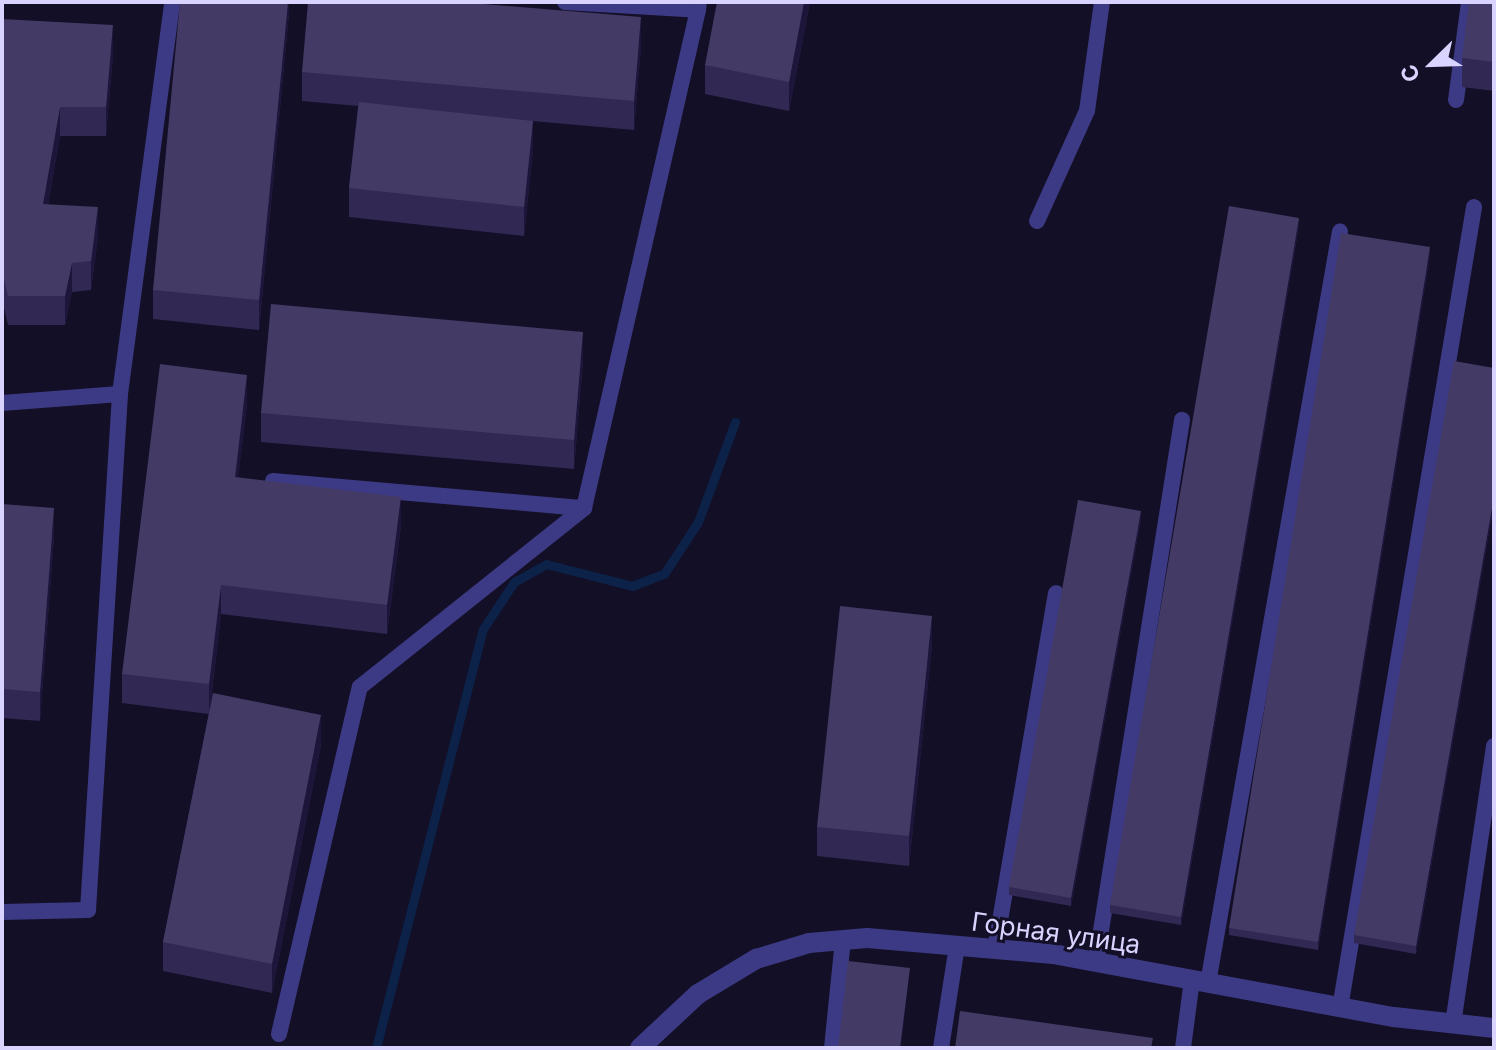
<!DOCTYPE html>
<html>
<head>
<meta charset="utf-8">
<style>
  body { margin:0 }
  #map { position:relative; width:1496px; height:1050px; overflow:hidden; background:#130f26; font-family:Inter,sans-serif }
  div>[style] { position:absolute }
  .stream>* { height:9px; margin:-4.5px; padding:0 4.5px; transform-origin:4.5px; border-radius:4.5px; background:#0c2248 }
  .service>* { height:16px; margin:-8px; padding:0 8px; transform-origin:8px; border-radius:8px; background:#3d3a85 }
  .tertiary>* { height:20px; margin:-10px; padding:0 10px; transform-origin:10px; border-radius:10px; background:#3d3a85 }
  .wall>* { inset:0; background:#312854 }
  .shaded-wall>* { inset:0; background:#1d163a }
  .building>* { inset:0; background:#433a66 }
  span { translate:-50% -50%; white-space:nowrap; text-align:center; line-height:1.15; -webkit-text-stroke:6px #130f26; paint-order:stroke }
  .street-label { font-size:26px; color:#d9d4ff }
  .frame { position:absolute; inset:0; border:4px solid #d9d4ff; pointer-events:none }
  .north { position:absolute; left:1392px; top:24px; width:80px; height:80px; -webkit-text-stroke:6px #130f26; paint-order:stroke; rotate:247deg; font-size:22px; font-weight:700; line-height:32px; text-align:center; color:#d9d4ff }
  .north::after { content:''; display:block; margin:auto; width:28px; height:36px; background:#d9d4ff; clip-path:polygon(50% 0,100% 100%,50% 72%,0 100%) }
</style>
</head>
<body>
<div id="map">
  <div class="stream">
    <div style="left:376px;top:1048px;width:432px;rotate:-75.7deg"></div>
    <div style="left:483px;top:629px;width:56px;rotate:-56.6deg"></div>
    <div style="left:514px;top:582px;width:37px;rotate:-29deg"></div>
    <div style="left:546px;top:564px;width:89px;rotate:14.3deg"></div>
    <div style="left:632px;top:586px;width:34px;rotate:-21deg"></div>
    <div style="left:664px;top:574px;width:62px;rotate:-56.8deg"></div>
    <div style="left:698px;top:522px;width:107px;rotate:-69.7deg"></div>
  </div>
  <div class="service">
    <div style="left:565px;top:2px;width:133px;rotate:3.4deg"></div>
    <div style="left:698px;top:10px;width:8px;rotate:-83deg"></div>
    <div style="left:1456px;top:100px;width:99px;rotate:-82.4deg"></div>
    <div style="left:1037px;top:221px;width:121px;rotate:-65.6deg"></div>
    <div style="left:1087px;top:111px;width:110px;rotate:-82.2deg"></div>
    <div style="left:2px;top:403px;width:118px;rotate:-4.4deg"></div>
    <div style="left:273px;top:481px;width:312px;rotate:5deg"></div>
    <div style="left:584px;top:508px;width:511px;rotate:-77.11deg"></div>
    <div style="left:2px;top:912px;width:86px;rotate:-1.3deg"></div>
    <div style="left:88px;top:910px;width:517px;rotate:-86.45deg"></div>
    <div style="left:120px;top:394px;width:395px;rotate:-82.4deg"></div>
    <div style="left:995px;top:950px;width:362px;rotate:-80.3deg"></div>
    <div style="left:1096px;top:962px;width:549px;rotate:-80.98deg"></div>
    <div style="left:1208px;top:983px;width:763px;rotate:-80.04deg"></div>
    <div style="left:1340px;top:1008px;width:812px;rotate:-80.5deg"></div>
    <div style="left:1453px;top:1024px;width:281px;rotate:-81.6deg"></div>
    <div style="left:279px;top:1034px;width:356px;rotate:-76.9deg"></div>
    <div style="left:360px;top:687px;width:287px;rotate:-38.6deg"></div>
    <div style="left:832px;top:1048px;width:109px;rotate:-84.2deg"></div>
    <div style="left:941px;top:1048px;width:103px;rotate:-81.1deg"></div>
    <div style="left:1183px;top:1048px;width:69px;rotate:-82.5deg"></div>
  </div>
  <div class="tertiary">
    <div style="left:640px;top:1048px;width:79px;rotate:-43deg"></div>
    <div style="left:698px;top:994px;width:68px;rotate:-31.1deg"></div>
    <div style="left:756px;top:959px;width:55px;rotate:-16.8deg"></div>
    <div style="left:809px;top:943px;width:58px;rotate:-4.9deg"></div>
    <div style="left:867px;top:938px;width:187px;rotate:4.9deg"></div>
    <div style="left:1053px;top:954px;width:347px;rotate:10.5deg"></div>
    <div style="left:1394px;top:1017px;width:101px;rotate:6.3deg"></div>
  </div>
  <div class="wall">
    <div style="clip-path:polygon(289px 2px,289px 13px,259px 330px,153px 319px,153px 290px)"></div>
    <div style="clip-path:polygon(810px 2px,789px 111px,705px 94px,705px 65px)"></div>
    <div style="clip-path:polygon(1494px 2px,1494px 91px,1462px 87px,1462px 58px)"></div>
    <div style="clip-path:polygon(2px 19px,113px 54px,106px 136px,60px 136px,48px 205px,98px 237px,91px 290px,72px 292px,65px 325px,8px 325px,4px 308px,2px 308px)"></div>
    <div style="clip-path:polygon(641px 46px,634px 130px,532px 121px,533px 150px,524px 236px,349px 217px,349px 188px,358px 106px,302px 101px,302px 72px)"></div>
    <div style="clip-path:polygon(1299px 226px,1181px 925px,1110px 913px,1110px 905px)"></div>
    <div style="clip-path:polygon(1430px 255px,1318px 950px,1229px 935px,1229px 928px)"></div>
    <div style="clip-path:polygon(583px 361px,574px 469px,261px 442px,261px 413px)"></div>
    <div style="clip-path:polygon(1494px 368px,1494px 504px,1416px 954px,1354px 943px,1354px 935px)"></div>
    <div style="clip-path:polygon(247px 404px,238px 477px,401px 526px,387px 634px,221px 614px,210px 709px,321px 745px,272px 993px,163px 971px,163px 942px,209px 714px,122px 703px,122px 674px)"></div>
    <div style="clip-path:polygon(2px 504px,54px 537px,40px 721px,2px 718px)"></div>
    <div style="clip-path:polygon(1141px 519px,1071px 906px,1009px 895px,1009px 887px)"></div>
    <div style="clip-path:polygon(932px 645px,909px 866px,817px 856px,817px 827px)"></div>
  </div>
  <div class="shaded-wall">
    <div style="clip-path:polygon(288px 2px,289px 2px,289px 13px,259px 330px,259px 300px)"></div>
    <div style="clip-path:polygon(804px 2px,810px 2px,789px 111px,789px 82px)"></div>
    <div style="clip-path:polygon(641px 17px,641px 46px,634px 130px,634px 101px)"></div>
    <div style="clip-path:polygon(113px 25px,113px 54px,106px 136px,106px 107px)"></div>
    <div style="clip-path:polygon(60px 107px,60px 136px,43px 233px,43px 204px)"></div>
    <div style="clip-path:polygon(533px 121px,533px 150px,524px 236px,524px 207px)"></div>
    <div style="clip-path:polygon(98px 207px,98px 237px,91px 290px,91px 261px)"></div>
    <div style="clip-path:polygon(1299px 218px,1299px 226px,1181px 925px,1181px 917px)"></div>
    <div style="clip-path:polygon(1430px 247px,1430px 255px,1318px 950px,1318px 942px)"></div>
    <div style="clip-path:polygon(72px 263px,72px 292px,65px 325px,65px 296px)"></div>
    <div style="clip-path:polygon(583px 332px,583px 361px,574px 469px,574px 440px)"></div>
    <div style="clip-path:polygon(247px 375px,247px 404px,235px 506px,235px 477px)"></div>
    <div style="clip-path:polygon(1494px 496px,1494px 504px,1416px 954px,1416px 946px)"></div>
    <div style="clip-path:polygon(401px 497px,401px 526px,387px 634px,387px 605px)"></div>
    <div style="clip-path:polygon(54px 508px,54px 537px,40px 721px,40px 692px)"></div>
    <div style="clip-path:polygon(1141px 511px,1141px 519px,1071px 906px,1071px 898px)"></div>
    <div style="clip-path:polygon(221px 585px,221px 614px,209px 714px,209px 684px)"></div>
    <div style="clip-path:polygon(932px 616px,932px 645px,909px 866px,909px 836px)"></div>
    <div style="clip-path:polygon(321px 715px,321px 745px,272px 993px,272px 964px)"></div>
    <div style="clip-path:polygon(910px 968px,901px 1048px,900px 1048px)"></div>
  </div>
  <div class="building">
    <div style="clip-path:polygon(180px 2px,288px 2px,259px 300px,153px 290px)"></div>
    <div style="clip-path:polygon(308px 2px,459px 2px,641px 17px,634px 101px,302px 72px)"></div>
    <div style="clip-path:polygon(717px 2px,804px 2px,789px 82px,705px 65px)"></div>
    <div style="clip-path:polygon(1469px 2px,1494px 2px,1494px 62px,1462px 58px)"></div>
    <div style="clip-path:polygon(2px 19px,113px 25px,106px 107px,60px 107px,43px 204px,98px 207px,91px 261px,72px 263px,65px 296px,8px 296px,4px 279px,2px 279px)"></div>
    <div style="clip-path:polygon(359px 102px,533px 121px,524px 207px,349px 188px)"></div>
    <div style="clip-path:polygon(1229px 206px,1299px 218px,1181px 917px,1110px 905px)"></div>
    <div style="clip-path:polygon(1341px 233px,1430px 247px,1318px 942px,1229px 928px)"></div>
    <div style="clip-path:polygon(271px 304px,583px 332px,574px 440px,261px 413px)"></div>
    <div style="clip-path:polygon(1454px 361px,1494px 368px,1494px 496px,1416px 946px,1354px 935px)"></div>
    <div style="clip-path:polygon(160px 364px,247px 375px,235px 477px,401px 497px,387px 605px,221px 585px,209px 684px,122px 674px)"></div>
    <div style="clip-path:polygon(1078px 500px,1141px 511px,1071px 898px,1009px 887px)"></div>
    <div style="clip-path:polygon(2px 504px,54px 508px,40px 692px,2px 689px)"></div>
    <div style="clip-path:polygon(840px 606px,932px 616px,909px 836px,817px 827px)"></div>
    <div style="clip-path:polygon(213px 693px,321px 715px,272px 964px,163px 942px)"></div>
    <div style="clip-path:polygon(848px 961px,910px 968px,900px 1048px,838px 1048px)"></div>
    <div style="clip-path:polygon(960px 1011px,1153px 1038px,1151px 1048px,955px 1048px)"></div>
  </div>
  <div class="street-label">
    <span style="left:1056px;top:933px;rotate:8deg">Горная улица</span>
  </div>
  <div class="frame"></div>
  <div class="north">С</div>
</div>
</body>
</html>
